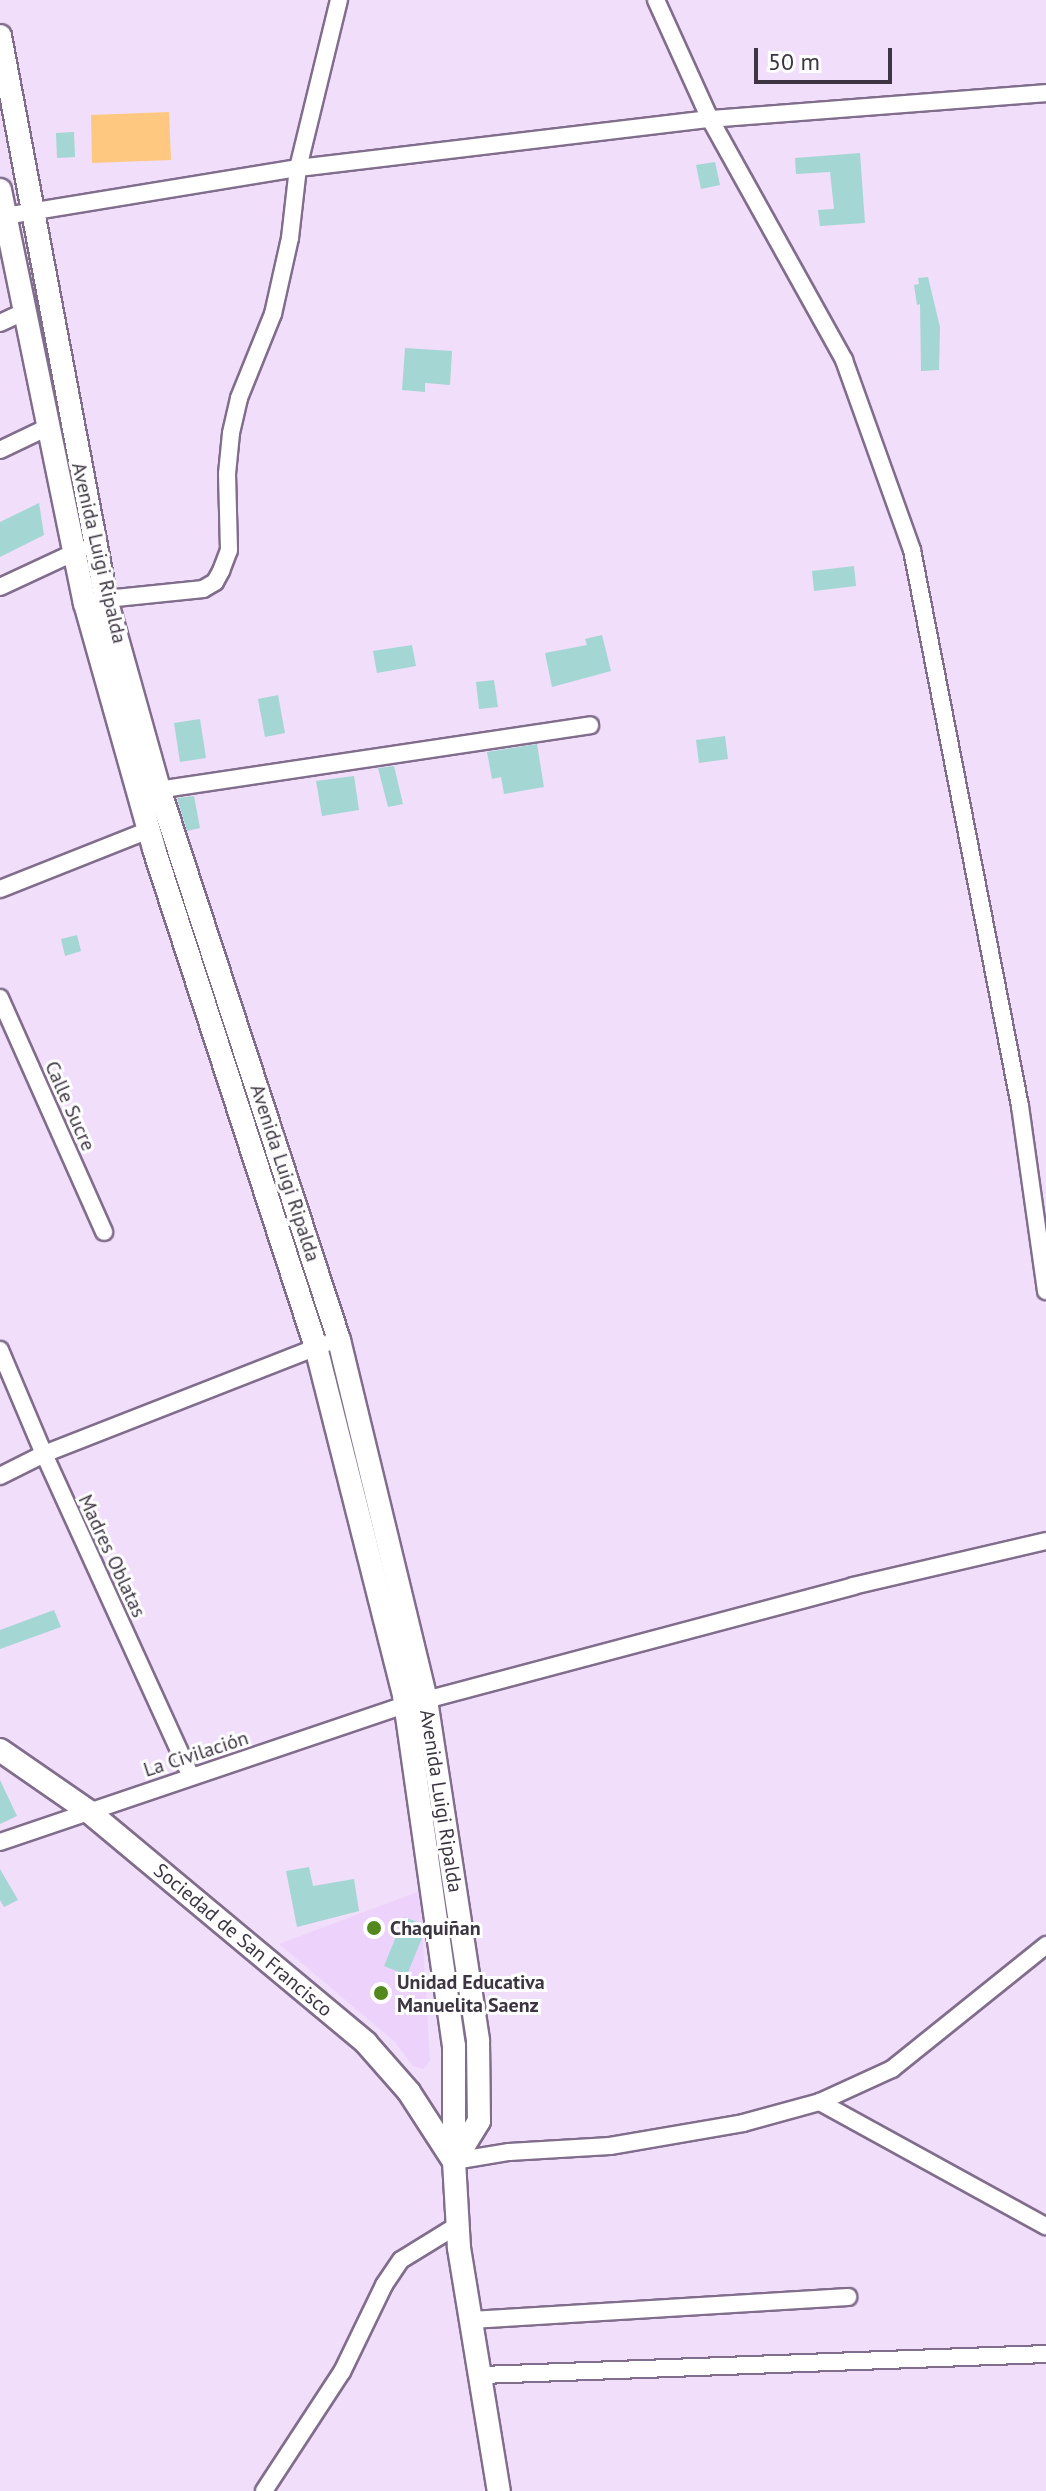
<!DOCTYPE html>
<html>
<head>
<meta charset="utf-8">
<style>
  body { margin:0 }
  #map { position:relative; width:1046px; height:2491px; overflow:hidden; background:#f0defa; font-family:"PT Sans",sans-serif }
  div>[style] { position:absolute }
  .built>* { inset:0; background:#edd3fc }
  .green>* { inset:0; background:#ffc880 }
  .building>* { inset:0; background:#a4d6d3 }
  .roads { filter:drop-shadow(2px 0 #816d8c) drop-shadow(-2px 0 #816d8c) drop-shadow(0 2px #816d8c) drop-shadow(0 -2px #816d8c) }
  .street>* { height:16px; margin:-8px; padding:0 8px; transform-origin:8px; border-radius:8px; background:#fff }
  .secondary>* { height:22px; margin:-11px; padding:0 11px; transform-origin:11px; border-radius:11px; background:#fff }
  .dots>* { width:22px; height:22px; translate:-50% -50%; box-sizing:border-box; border:4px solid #fff; border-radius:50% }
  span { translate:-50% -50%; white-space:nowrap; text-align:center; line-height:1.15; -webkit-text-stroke:6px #fff; paint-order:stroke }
  .street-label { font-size:20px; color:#3d3542 }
  .poi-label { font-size:20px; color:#3d3542; font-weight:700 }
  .left { translate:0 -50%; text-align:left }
  .scale { position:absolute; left:754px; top:48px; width:138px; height:36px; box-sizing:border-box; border:4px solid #3d3542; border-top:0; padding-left:10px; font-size:24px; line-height:28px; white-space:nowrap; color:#3d3542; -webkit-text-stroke:6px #fff; paint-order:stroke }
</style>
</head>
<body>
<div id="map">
  <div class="built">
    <div style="clip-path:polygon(420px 1891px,430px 2061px,423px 2069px,413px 2066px,394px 2041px,279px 1944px)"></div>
  </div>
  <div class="green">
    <div style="clip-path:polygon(169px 112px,171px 160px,92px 163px,91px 115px)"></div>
  </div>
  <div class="building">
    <div style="clip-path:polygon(74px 132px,75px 157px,57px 158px,56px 133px)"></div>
    <div style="clip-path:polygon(860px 153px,865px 223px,820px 226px,818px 210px,834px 209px,830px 172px,796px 174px,795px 158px)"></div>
    <div style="clip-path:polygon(715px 162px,720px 185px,701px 189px,696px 165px)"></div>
    <div style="clip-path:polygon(928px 277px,940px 327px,939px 370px,921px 371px,920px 304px,917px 305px,914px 285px,919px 284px,918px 278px)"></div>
    <div style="clip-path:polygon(405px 348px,452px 351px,450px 385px,425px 383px,425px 392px,402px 390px)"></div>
    <div style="clip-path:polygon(39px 503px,44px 535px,0 557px,0 522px)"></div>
    <div style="clip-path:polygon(854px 566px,856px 586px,814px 591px,812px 571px)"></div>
    <div style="clip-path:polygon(602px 635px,611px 671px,552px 687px,545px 653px,587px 645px,585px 639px)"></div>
    <div style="clip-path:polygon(412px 645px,416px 666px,377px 673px,373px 651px)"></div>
    <div style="clip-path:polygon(494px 680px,498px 707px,479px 709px,476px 682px)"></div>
    <div style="clip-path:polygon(278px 695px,285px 733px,265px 737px,258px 699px)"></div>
    <div style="clip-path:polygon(200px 719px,206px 758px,180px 762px,174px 723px)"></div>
    <div style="clip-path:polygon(725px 736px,728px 759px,699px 763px,696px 740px)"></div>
    <div style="clip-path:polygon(537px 744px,544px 787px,504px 794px,501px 777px,492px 779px,487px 752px)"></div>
    <div style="clip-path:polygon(394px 766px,403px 804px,388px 807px,378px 768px)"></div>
    <div style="clip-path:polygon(354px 776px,359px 810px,322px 816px,316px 781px)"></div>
    <div style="clip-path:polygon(194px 796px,200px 828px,187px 831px,177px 798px)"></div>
    <div style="clip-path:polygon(77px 935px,81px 951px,65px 956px,61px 939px)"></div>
    <div style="clip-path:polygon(54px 1610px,61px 1627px,0 1649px,0 1630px)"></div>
    <div style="clip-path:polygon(0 1780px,17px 1816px,0 1824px)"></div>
    <div style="clip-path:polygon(309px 1867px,313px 1886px,354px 1879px,359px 1911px,297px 1927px,286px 1871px)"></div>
    <div style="clip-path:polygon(0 1869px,18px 1900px,4px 1907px,0 1900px)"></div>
    <div style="clip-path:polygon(404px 1917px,423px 1924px,424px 1933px,407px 1975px,384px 1966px)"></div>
  </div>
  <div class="roads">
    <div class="street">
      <div style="left:656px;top:0;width:131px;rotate:65.6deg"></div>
      <div style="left:710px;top:119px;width:276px;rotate:60.9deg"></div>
      <div style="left:844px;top:360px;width:202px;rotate:70.3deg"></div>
      <div style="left:912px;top:550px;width:566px;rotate:79.01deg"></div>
      <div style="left:1020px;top:1106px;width:187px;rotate:82deg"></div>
      <div style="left:5px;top:216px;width:297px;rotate:-9.3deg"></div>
      <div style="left:298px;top:168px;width:415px;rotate:-6.8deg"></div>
      <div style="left:710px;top:119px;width:337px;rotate:-4.4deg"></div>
      <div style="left:0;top:323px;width:29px;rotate:-25deg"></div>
      <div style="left:0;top:450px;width:55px;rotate:-25.6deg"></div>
      <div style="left:0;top:587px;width:90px;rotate:-24.9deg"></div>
      <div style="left:106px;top:599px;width:98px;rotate:-5.9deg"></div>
      <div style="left:203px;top:589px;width:14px;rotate:-30deg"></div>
      <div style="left:215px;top:582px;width:13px;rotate:-61deg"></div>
      <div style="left:221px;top:571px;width:22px;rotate:-69deg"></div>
      <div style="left:229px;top:550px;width:76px;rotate:-91.5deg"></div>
      <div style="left:227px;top:474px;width:41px;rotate:-84.4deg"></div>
      <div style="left:231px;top:433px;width:36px;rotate:-77deg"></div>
      <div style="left:239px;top:398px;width:91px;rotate:-68deg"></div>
      <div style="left:273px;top:314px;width:78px;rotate:-77.4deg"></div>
      <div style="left:290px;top:238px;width:70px;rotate:-83.5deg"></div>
      <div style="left:298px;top:168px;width:173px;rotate:-76.3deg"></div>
      <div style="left:151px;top:791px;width:444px;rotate:-8.5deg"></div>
      <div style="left:0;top:889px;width:160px;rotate:-21.6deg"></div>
      <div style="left:0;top:998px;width:256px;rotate:66deg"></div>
      <div style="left:0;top:1350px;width:113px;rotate:67.1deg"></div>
      <div style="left:44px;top:1454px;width:354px;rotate:65.5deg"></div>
      <div style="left:0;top:1476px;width:49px;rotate:-26.6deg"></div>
      <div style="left:44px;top:1454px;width:302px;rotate:-21.4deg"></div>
      <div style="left:426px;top:1700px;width:442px;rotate:-14.9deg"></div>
      <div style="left:853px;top:1586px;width:198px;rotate:-13.1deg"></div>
      <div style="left:0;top:1842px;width:428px;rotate:-18.7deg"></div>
      <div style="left:820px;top:2102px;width:258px;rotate:28.8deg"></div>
      <div style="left:454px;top:2161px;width:56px;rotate:-9.3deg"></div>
      <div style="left:509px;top:2152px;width:101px;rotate:-3.4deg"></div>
      <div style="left:610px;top:2146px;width:135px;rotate:-9.8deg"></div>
      <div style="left:743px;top:2123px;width:80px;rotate:-15.3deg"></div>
      <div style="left:820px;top:2102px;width:79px;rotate:-24.6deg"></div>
      <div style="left:892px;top:2069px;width:198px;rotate:-38.8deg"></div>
      <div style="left:471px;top:2320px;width:378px;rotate:-3.5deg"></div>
      <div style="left:482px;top:2375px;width:564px;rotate:-2.13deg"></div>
      <div style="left:264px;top:2491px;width:142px;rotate:-56.8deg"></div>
      <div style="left:342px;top:2372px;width:97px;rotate:-64.2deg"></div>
      <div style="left:384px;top:2285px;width:30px;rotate:-56deg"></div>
      <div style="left:401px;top:2260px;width:67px;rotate:-31.6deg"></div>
    </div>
    <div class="secondary">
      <div style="left:0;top:36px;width:573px;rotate:79.34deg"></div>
      <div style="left:106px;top:599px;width:197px;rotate:74.4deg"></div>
      <div style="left:159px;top:789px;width:580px;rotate:71.91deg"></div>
      <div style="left:339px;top:1340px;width:370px;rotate:76.4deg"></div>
      <div style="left:426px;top:1700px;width:345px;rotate:81.3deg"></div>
      <div style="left:478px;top:2041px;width:80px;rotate:89.3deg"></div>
      <div style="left:479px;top:2121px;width:46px;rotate:121.6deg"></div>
      <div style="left:0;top:190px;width:422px;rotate:78.4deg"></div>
      <div style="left:85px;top:603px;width:255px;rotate:74.3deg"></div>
      <div style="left:154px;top:849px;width:524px;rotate:71.98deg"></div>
      <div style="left:316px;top:1347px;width:359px;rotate:75.8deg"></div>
      <div style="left:404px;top:1695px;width:355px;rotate:81.9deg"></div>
      <div style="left:454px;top:2046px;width:115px;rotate:90deg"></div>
      <div style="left:454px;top:2161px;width:87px;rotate:86.7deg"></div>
      <div style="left:459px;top:2248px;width:246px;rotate:80.7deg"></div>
      <div style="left:0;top:1750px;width:107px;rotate:34.7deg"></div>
      <div style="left:88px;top:1811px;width:362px;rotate:39.8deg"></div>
      <div style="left:366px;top:2043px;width:65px;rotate:48.7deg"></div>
      <div style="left:409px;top:2092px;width:81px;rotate:57.1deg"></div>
    </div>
  </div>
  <div class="dots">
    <div style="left:374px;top:1928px;background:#54871e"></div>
    <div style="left:381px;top:1993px;background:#54871e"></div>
  </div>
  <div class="street-label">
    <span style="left:99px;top:553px;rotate:77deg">Avenida Luigi Ripalda</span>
    <span style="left:70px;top:1106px;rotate:66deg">Calle Sucre</span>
    <span style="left:285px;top:1173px;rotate:72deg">Avenida Luigi Ripalda</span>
    <span style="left:112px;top:1556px;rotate:65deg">Madres Oblatas</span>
    <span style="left:196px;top:1754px;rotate:-18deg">La Civilación</span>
    <span style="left:441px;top:1801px;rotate:81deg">Avenida Luigi Ripalda</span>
    <span style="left:243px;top:1940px;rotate:40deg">Sociedad de San Francisco</span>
  </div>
  <div class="poi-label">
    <span class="left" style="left:390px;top:1928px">Chaquiñan</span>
    <span class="left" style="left:397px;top:1994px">Unidad Educativa<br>Manuelita Saenz</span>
  </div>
  <div class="scale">50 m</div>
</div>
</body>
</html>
